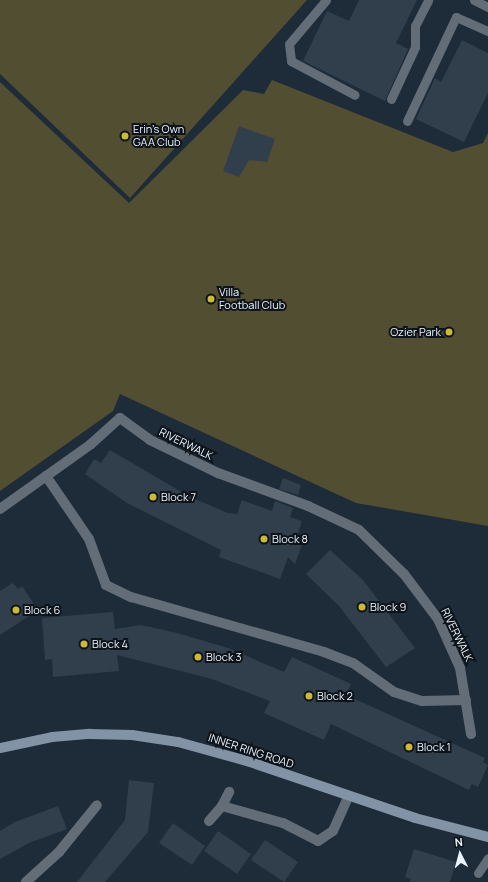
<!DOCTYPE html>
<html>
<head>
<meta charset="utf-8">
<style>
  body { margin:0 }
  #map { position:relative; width:488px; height:882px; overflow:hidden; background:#1e2b38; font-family:Manrope,sans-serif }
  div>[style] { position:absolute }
  .green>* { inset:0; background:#524e32 }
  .building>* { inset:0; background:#313f4d }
  .service>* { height:9px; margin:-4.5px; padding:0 4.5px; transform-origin:4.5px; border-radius:4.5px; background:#626d78 }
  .minor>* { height:10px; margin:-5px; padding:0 5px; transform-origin:5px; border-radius:5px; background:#626d78 }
  .secondary>* { height:10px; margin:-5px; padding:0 5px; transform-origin:5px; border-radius:5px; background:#8193a5 }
  .dots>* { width:11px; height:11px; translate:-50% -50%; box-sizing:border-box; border:2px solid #0d1319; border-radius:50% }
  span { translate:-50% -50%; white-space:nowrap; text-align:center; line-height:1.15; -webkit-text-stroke:4px #0d1319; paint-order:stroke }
  .poi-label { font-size:11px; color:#ebf4fd }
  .left { translate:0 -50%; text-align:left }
  .right { translate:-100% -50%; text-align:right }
  .street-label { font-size:11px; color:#ebf4fd }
  .north { position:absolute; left:440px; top:834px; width:40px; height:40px; -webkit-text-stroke:3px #0d1319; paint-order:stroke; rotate:354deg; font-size:11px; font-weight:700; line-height:16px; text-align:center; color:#ebf4fd }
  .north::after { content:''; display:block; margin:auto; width:14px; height:18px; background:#ebf4fd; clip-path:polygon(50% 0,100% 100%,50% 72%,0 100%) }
</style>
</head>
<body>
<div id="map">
  <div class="green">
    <div style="clip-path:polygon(0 0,307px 0,130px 198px,0 74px)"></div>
    <div style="clip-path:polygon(272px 80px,453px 152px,483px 143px,488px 133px,488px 526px,356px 503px,120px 394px,113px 411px,0 491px,0 82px,129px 203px,243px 90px,264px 94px)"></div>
  </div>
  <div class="building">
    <div style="clip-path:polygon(359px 0,417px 0,396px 43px,408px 49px,385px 101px,303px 61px,327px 11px,349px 21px)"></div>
    <div style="clip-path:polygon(462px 40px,488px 53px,488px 93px,464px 142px,416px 119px,435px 78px,441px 82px)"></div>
    <div style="clip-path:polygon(239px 126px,275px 139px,267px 162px,249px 160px,239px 177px,223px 171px)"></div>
    <div style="clip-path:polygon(110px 450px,190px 497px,228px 513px,237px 514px,242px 500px,272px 511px,275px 501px,293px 508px,290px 517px,302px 521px,297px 536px,304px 539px,295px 564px,288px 557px,280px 579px,219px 557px,221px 550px,127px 503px,85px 474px,94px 459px,101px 463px)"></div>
    <div style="clip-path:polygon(283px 478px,301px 485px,298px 495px,279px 489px)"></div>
    <div style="clip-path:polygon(330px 550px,363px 580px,415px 648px,386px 667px,339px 606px,306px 574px)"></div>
    <div style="clip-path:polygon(13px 583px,18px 589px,22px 586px,38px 610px,0 635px,0 591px)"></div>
    <div style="clip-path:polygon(113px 612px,115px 629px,141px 625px,177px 633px,228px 648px,284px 672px,292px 657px,351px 684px,346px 695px,485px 758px,483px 762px,488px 765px,478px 787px,472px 784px,469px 790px,331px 724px,324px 740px,264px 713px,270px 701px,212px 679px,117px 655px,119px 671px,53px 677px,52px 659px,45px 660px,42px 618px)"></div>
    <div style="clip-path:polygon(129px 780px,154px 783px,148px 832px,105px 882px,77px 882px,125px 820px)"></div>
    <div style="clip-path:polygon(58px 806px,67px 829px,29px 843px,0 859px,0 831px,15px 822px)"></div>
    <div style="clip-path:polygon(173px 823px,205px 846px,192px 865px,159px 843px)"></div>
    <div style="clip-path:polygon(218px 831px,251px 854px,237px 874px,204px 851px)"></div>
    <div style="clip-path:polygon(265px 840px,298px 862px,284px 882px,251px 860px)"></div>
    <div style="clip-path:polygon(414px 849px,456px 862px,450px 882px,410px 882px,411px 879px,405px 877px)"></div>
  </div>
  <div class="service">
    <div style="left:326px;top:0;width:57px;rotate:130.1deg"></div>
    <div style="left:289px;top:44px;width:17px;rotate:83deg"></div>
    <div style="left:291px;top:61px;width:72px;rotate:28deg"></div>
    <div style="left:474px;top:0;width:16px;rotate:27deg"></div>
    <div style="left:391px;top:99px;width:57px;rotate:-65.2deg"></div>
    <div style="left:415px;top:47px;width:21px;rotate:-90deg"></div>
    <div style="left:415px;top:26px;width:29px;rotate:-63deg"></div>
    <div style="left:407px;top:121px;width:115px;rotate:-64.8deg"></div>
    <div style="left:456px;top:17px;width:35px;rotate:24deg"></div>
    <div style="left:478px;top:873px;width:18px;rotate:-56deg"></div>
  </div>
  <div class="minor">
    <div style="left:46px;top:476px;width:76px;rotate:55.7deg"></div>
    <div style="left:89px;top:539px;width:49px;rotate:69.7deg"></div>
    <div style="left:106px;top:585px;width:28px;rotate:26deg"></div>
    <div style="left:131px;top:597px;width:201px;rotate:15.9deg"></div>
    <div style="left:324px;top:652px;width:31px;rotate:21deg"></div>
    <div style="left:353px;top:663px;width:50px;rotate:35.3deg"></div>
    <div style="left:394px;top:692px;width:29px;rotate:18deg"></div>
    <div style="left:422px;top:701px;width:44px;rotate:-1.3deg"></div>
    <div style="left:0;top:509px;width:112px;rotate:-35.5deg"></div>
    <div style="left:91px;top:444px;width:39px;rotate:-42deg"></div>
    <div style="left:120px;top:418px;width:37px;rotate:36deg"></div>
    <div style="left:150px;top:440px;width:76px;rotate:25.9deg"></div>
    <div style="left:218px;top:473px;width:96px;rotate:20.1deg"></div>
    <div style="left:308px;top:506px;width:56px;rotate:25.2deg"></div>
    <div style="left:359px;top:530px;width:63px;rotate:44.4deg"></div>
    <div style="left:404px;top:574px;width:56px;rotate:52.9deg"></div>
    <div style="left:438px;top:619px;width:54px;rotate:65.8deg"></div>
    <div style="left:460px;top:668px;width:67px;rotate:80.5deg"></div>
    <div style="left:222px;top:806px;width:16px;rotate:-63deg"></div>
    <div style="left:209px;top:821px;width:20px;rotate:-49deg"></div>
    <div style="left:222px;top:806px;width:63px;rotate:15.6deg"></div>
    <div style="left:283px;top:823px;width:39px;rotate:27deg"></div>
    <div style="left:318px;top:841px;width:18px;rotate:-34deg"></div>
    <div style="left:333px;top:831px;width:37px;rotate:-66deg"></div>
    <div style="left:26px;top:882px;width:45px;rotate:-42.3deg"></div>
    <div style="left:59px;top:852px;width:60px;rotate:-51deg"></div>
  </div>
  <div class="secondary">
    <div style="left:0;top:748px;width:53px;rotate:-11.9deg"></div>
    <div style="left:52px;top:737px;width:38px;rotate:-5deg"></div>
    <div style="left:90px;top:734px;width:42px;rotate:1.4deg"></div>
    <div style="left:132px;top:735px;width:47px;rotate:8.7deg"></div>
    <div style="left:178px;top:742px;width:72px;rotate:15.4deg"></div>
    <div style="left:247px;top:761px;width:177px;rotate:18.7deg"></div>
    <div style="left:415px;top:818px;width:75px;rotate:14.6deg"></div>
  </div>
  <div class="dots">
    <div style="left:125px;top:136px;background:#cdb938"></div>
    <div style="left:211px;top:299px;background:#cdb938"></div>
    <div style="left:449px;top:332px;background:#cdb938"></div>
    <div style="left:153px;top:497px;background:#cdb938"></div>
    <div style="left:264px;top:539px;background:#cdb938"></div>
    <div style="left:362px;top:607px;background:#cdb938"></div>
    <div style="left:16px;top:610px;background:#cdb938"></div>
    <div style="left:84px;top:644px;background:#cdb938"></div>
    <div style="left:198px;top:657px;background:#cdb938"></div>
    <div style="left:309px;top:696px;background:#cdb938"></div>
    <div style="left:409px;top:747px;background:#cdb938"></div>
  </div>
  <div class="poi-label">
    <span class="left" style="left:133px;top:136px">Erin's Own<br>GAA Club</span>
    <span class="left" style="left:219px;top:299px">Villa<br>Football Club</span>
    <span class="right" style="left:441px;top:332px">Ozier Park</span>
    <span class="left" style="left:161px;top:497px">Block 7</span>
    <span class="left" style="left:272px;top:539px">Block 8</span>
    <span class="left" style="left:370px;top:607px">Block 9</span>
    <span class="left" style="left:24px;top:610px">Block 6</span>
    <span class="left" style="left:92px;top:644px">Block 4</span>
    <span class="left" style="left:206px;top:657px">Block 3</span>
    <span class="left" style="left:317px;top:696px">Block 2</span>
    <span class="left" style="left:417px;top:747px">Block 1</span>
  </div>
  <div class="street-label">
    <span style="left:186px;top:444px;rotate:26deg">RIVERWALK</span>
    <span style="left:457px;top:635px;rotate:64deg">RIVERWALK</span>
    <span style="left:251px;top:751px;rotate:18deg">INNER RING ROAD</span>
  </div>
  <div class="north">N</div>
</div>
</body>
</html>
